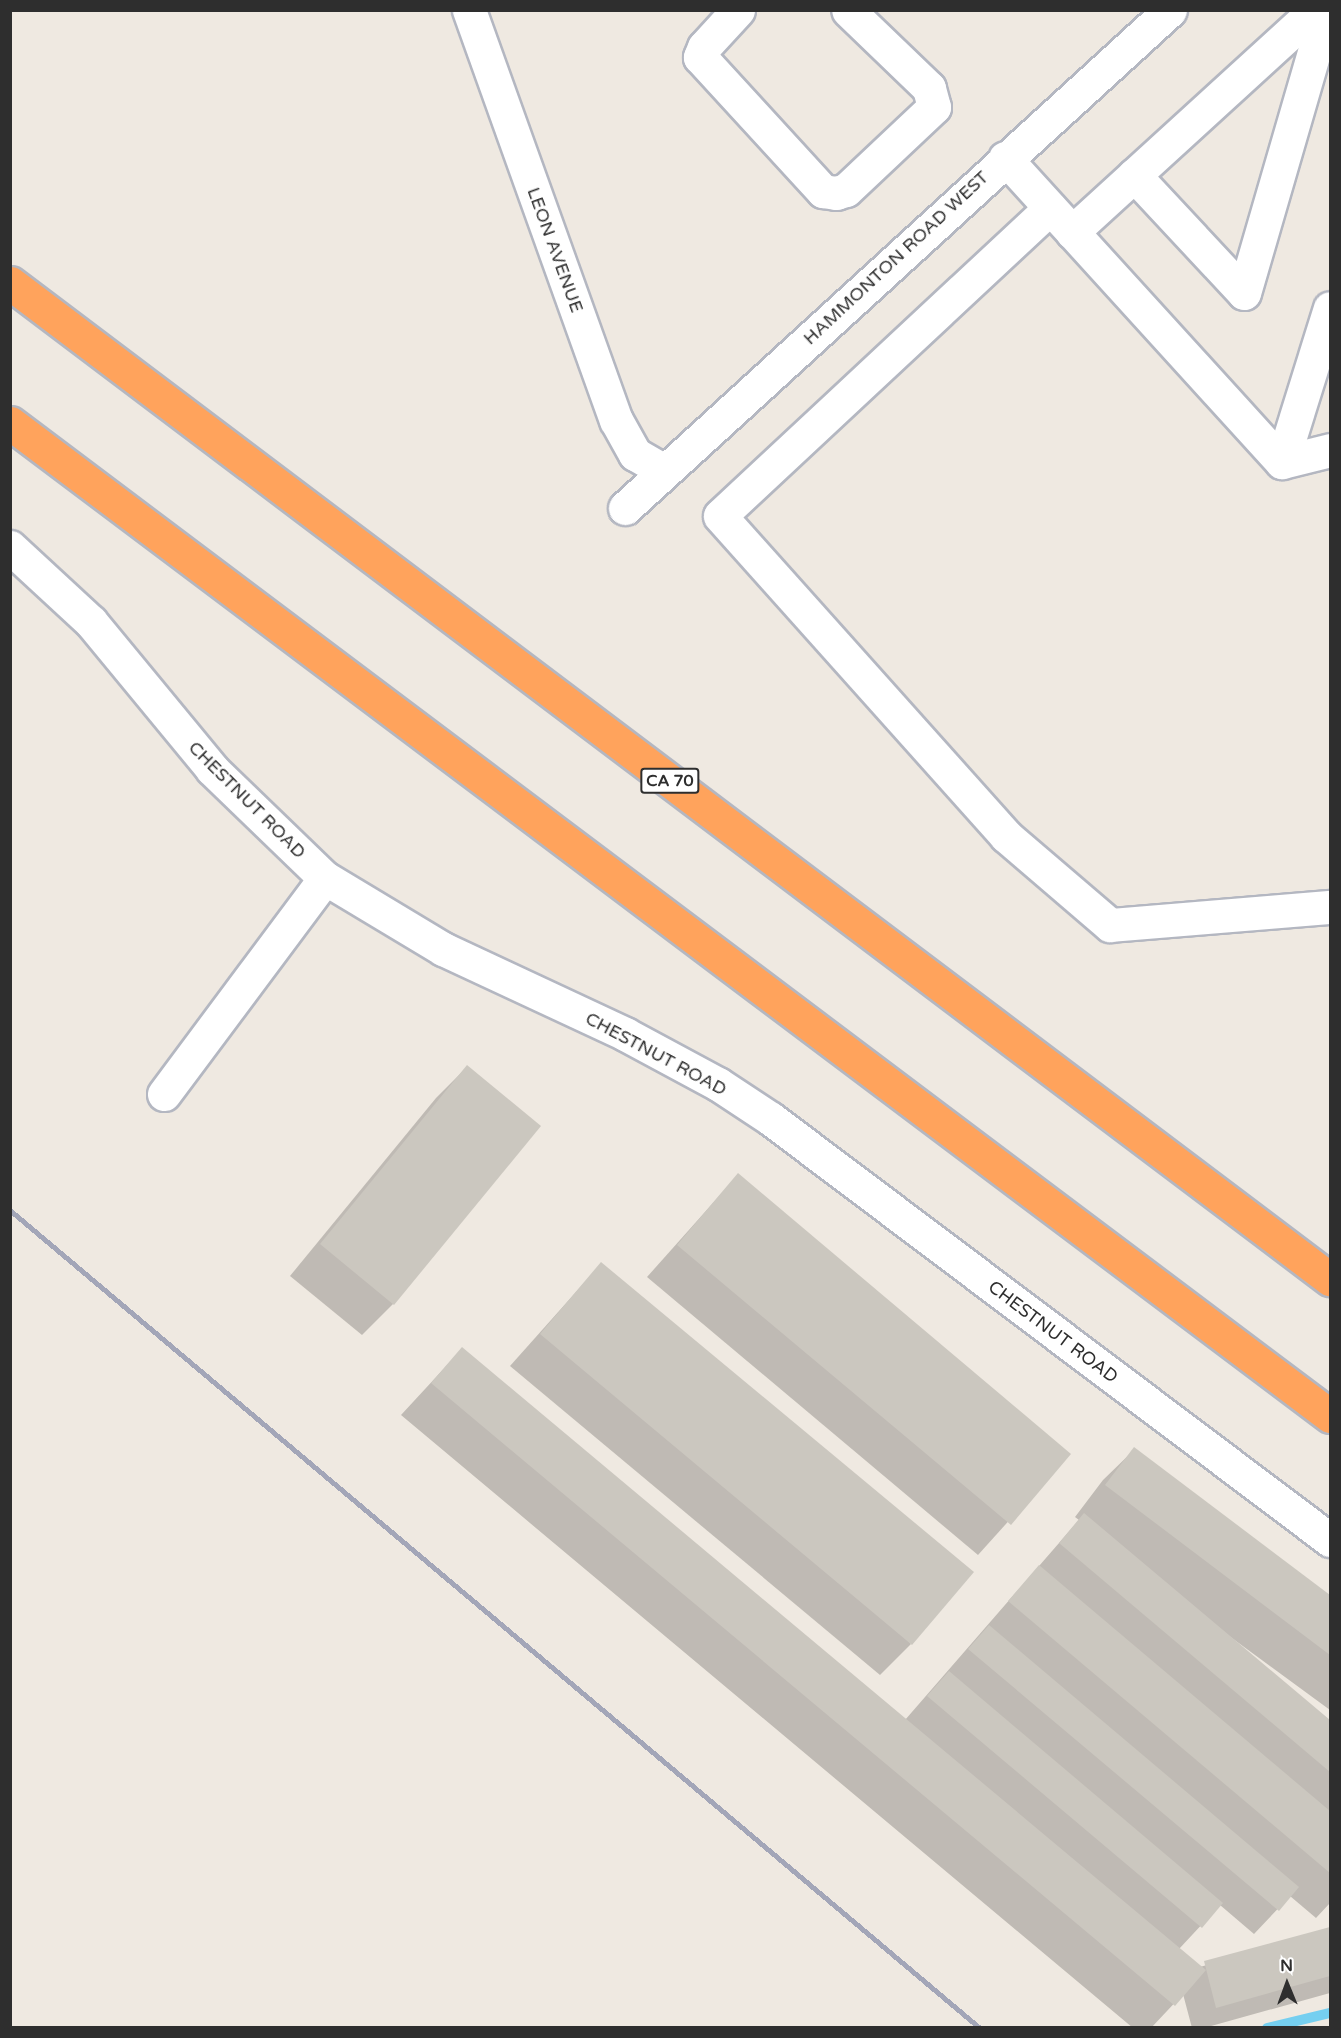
<!DOCTYPE html>
<html>
<head>
<meta charset="utf-8">
<style>
  body { margin:0 }
  #map { position:relative; width:1341px; height:2038px; overflow:hidden; background:#efe9e1; font-family:"Varela Round",sans-serif }
  div>[style] { position:absolute }
  .shadow>* { inset:0; background:#0003 }
  .stream>* { height:10px; margin:-5px; padding:0 5px; transform-origin:5px; border-radius:5px; background:#75cff0 }
  .building>* { inset:0; background:#cbc7bf }
  .roads { filter:drop-shadow(2px 0 #b4b7c1) drop-shadow(-2px 0 #b4b7c1) drop-shadow(0 2px #b4b7c1) drop-shadow(0 -2px #b4b7c1) }
  .minor>* { height:33px; margin:-16.5px; padding:0 16.5px; transform-origin:16.5px; border-radius:16.5px; background:#fff }
  .highway>* { height:33px; margin:-16.5px; padding:0 16.5px; transform-origin:16.5px; border-radius:16.5px; background:#ffa35c }
  .rail>* { height:4.5px; margin:-2.25px; padding:0 2.25px; transform-origin:2.25px; border-radius:2.25px; background:#a3a6b8 }
  span { translate:-50% -50%; white-space:nowrap; text-align:center; line-height:1.15; -webkit-text-stroke:6px #fff; paint-order:stroke }
  .shield-label span { padding:2px 4px; background:#fff; border:2px solid; border-radius:4px; -webkit-text-stroke-width:0 }
  .shield-label { font-size:16px; color:#2e2e2e; font-weight:700 }
  .street-label { font-size:18px; color:#2e2e2e }
  .frame { position:absolute; inset:0; border:12px solid #2e2e2e; pointer-events:none }
  .north { position:absolute; left:1257px; top:1954px; width:60px; height:60px; -webkit-text-stroke:4px #fff; paint-order:stroke; rotate:359deg; font-size:16px; font-weight:700; line-height:24px; text-align:center; color:#2e2e2e }
  .north::after { content:''; display:block; margin:auto; width:21px; height:27px; background:#2e2e2e; clip-path:polygon(50% 0,100% 100%,50% 72%,0 100%) }
</style>
</head>
<body>
<div id="map">
  <div class="shadow">
    <div style="clip-path:polygon(467px 1067px,393px 1304px,362px 1335px,290px 1276px,436px 1098px)"></div>
    <div style="clip-path:polygon(738px 1175px,1069px 1454px,978px 1555px,647px 1277px)"></div>
    <div style="clip-path:polygon(601px 1264px,911px 1644px,880px 1675px,510px 1366px)"></div>
    <div style="clip-path:polygon(462px 1349px,905px 1720px,1079px 1520px,1075px 1517px,1103px 1480px,1135px 1449px,1330px 1597px,1330px 1710px,1225px 1633px,1330px 1722px,1330px 1903px,1316px 1918px,1290px 1896px,1254px 1934px,1220px 1905px,1179px 1949px,1200px 1967px,1330px 1928px,1330px 1993px,1204px 2028px,1192px 2028px,1183px 1994px,1151px 2028px,1133px 2028px,401px 1415px)"></div>
  </div>
  <div class="stream">
    <div style="left:1267px;top:2028px;width:65px;rotate:-13.4deg"></div>
  </div>
  <div class="building">
    <div style="clip-path:polygon(467px 1065px,541px 1126px,394px 1305px,320px 1244px)"></div>
    <div style="clip-path:polygon(738px 1173px,1071px 1454px,1011px 1525px,677px 1245px)"></div>
    <div style="clip-path:polygon(601px 1262px,974px 1572px,912px 1645px,540px 1334px)"></div>
    <div style="clip-path:polygon(462px 1347px,1206px 1970px,1175px 2006px,431px 1383px)"></div>
    <div style="clip-path:polygon(1134px 1447px,1330px 1595px,1330px 1655px,1105px 1485px)"></div>
    <div style="clip-path:polygon(1084px 1513px,1330px 1720px,1330px 1772px,1059px 1543px)"></div>
    <div style="clip-path:polygon(1039px 1565px,1330px 1811px,1330px 1873px,1008px 1601px)"></div>
    <div style="clip-path:polygon(989px 1625px,1299px 1887px,1279px 1911px,968px 1649px)"></div>
    <div style="clip-path:polygon(949px 1671px,1223px 1903px,1202px 1928px,927px 1696px)"></div>
    <div style="clip-path:polygon(1330px 1927px,1330px 1976px,1216px 2008px,1204px 1961px)"></div>
  </div>
  <div class="roads">
    <div class="minor">
      <div style="left:469px;top:10px;width:436px;rotate:70.3deg"></div>
      <div style="left:616px;top:420px;width:39px;rotate:61deg"></div>
      <div style="left:635px;top:454px;width:34px;rotate:30deg"></div>
      <div style="left:738px;top:10px;width:50px;rotate:132.6deg"></div>
      <div style="left:704px;top:47px;width:11px;rotate:112deg"></div>
      <div style="left:700px;top:57px;width:182px;rotate:47.5deg"></div>
      <div style="left:823px;top:191px;width:13px;rotate:9deg"></div>
      <div style="left:836px;top:193px;width:10px;rotate:-17deg"></div>
      <div style="left:846px;top:190px;width:121px;rotate:-43.3deg"></div>
      <div style="left:934px;top:107px;width:20px;rotate:-105deg"></div>
      <div style="left:929px;top:88px;width:112px;rotate:-136.1deg"></div>
      <div style="left:1005px;top:158px;width:411px;rotate:47.7deg"></div>
      <div style="left:1282px;top:462px;width:49px;rotate:-14deg"></div>
      <div style="left:1134px;top:175px;width:161px;rotate:47deg"></div>
      <div style="left:1244px;top:293px;width:295px;rotate:-73.8deg"></div>
      <div style="left:1050px;top:208px;width:451px;rotate:137deg"></div>
      <div style="left:720px;top:516px;width:429px;rotate:48.2deg"></div>
      <div style="left:1006px;top:836px;width:137px;rotate:40.6deg"></div>
      <div style="left:1110px;top:925px;width:221px;rotate:-4.7deg"></div>
      <div style="left:1072px;top:232px;width:329px;rotate:-42.4deg"></div>
      <div style="left:1282px;top:462px;width:161px;rotate:-72.7deg"></div>
      <div style="left:625px;top:508px;width:738px;rotate:-42.42deg"></div>
      <div style="left:10px;top:547px;width:110px;rotate:42.8deg"></div>
      <div style="left:91px;top:622px;width:190px;rotate:50.5deg"></div>
      <div style="left:212px;top:769px;width:157px;rotate:44deg"></div>
      <div style="left:325px;top:878px;width:138px;rotate:31deg"></div>
      <div style="left:443px;top:949px;width:201px;rotate:25deg"></div>
      <div style="left:625px;top:1034px;width:106px;rotate:28.3deg"></div>
      <div style="left:718px;top:1084px;width:64px;rotate:33.4deg"></div>
      <div style="left:771px;top:1119px;width:700px;rotate:36.98deg"></div>
      <div style="left:164px;top:1094px;width:269px;rotate:-53.3deg"></div>
    </div>
    <div class="highway">
      <div style="left:10px;top:283px;width:1654px;rotate:37.04deg"></div>
      <div style="left:10px;top:423px;width:1652px;rotate:36.95deg"></div>
    </div>
  </div>
  <div class="rail">
    <div style="left:10px;top:1210px;width:1269px;rotate:40.14deg"></div>
  </div>
  <div class="shield-label">
    <span style="left:670px;top:781px">CA 70</span>
  </div>
  <div class="street-label">
    <span style="left:555px;top:250px;rotate:70deg">LEON AVENUE</span>
    <span style="left:896px;top:258px;rotate:-43deg">HAMMONTON ROAD WEST</span>
    <span style="left:247px;top:800px;rotate:45deg">CHESTNUT ROAD</span>
    <span style="left:656px;top:1054px;rotate:28deg">CHESTNUT ROAD</span>
    <span style="left:1053px;top:1332px;rotate:37deg">CHESTNUT ROAD</span>
  </div>
  <div class="frame"></div>
  <div class="north">N</div>
</div>
</body>
</html>
